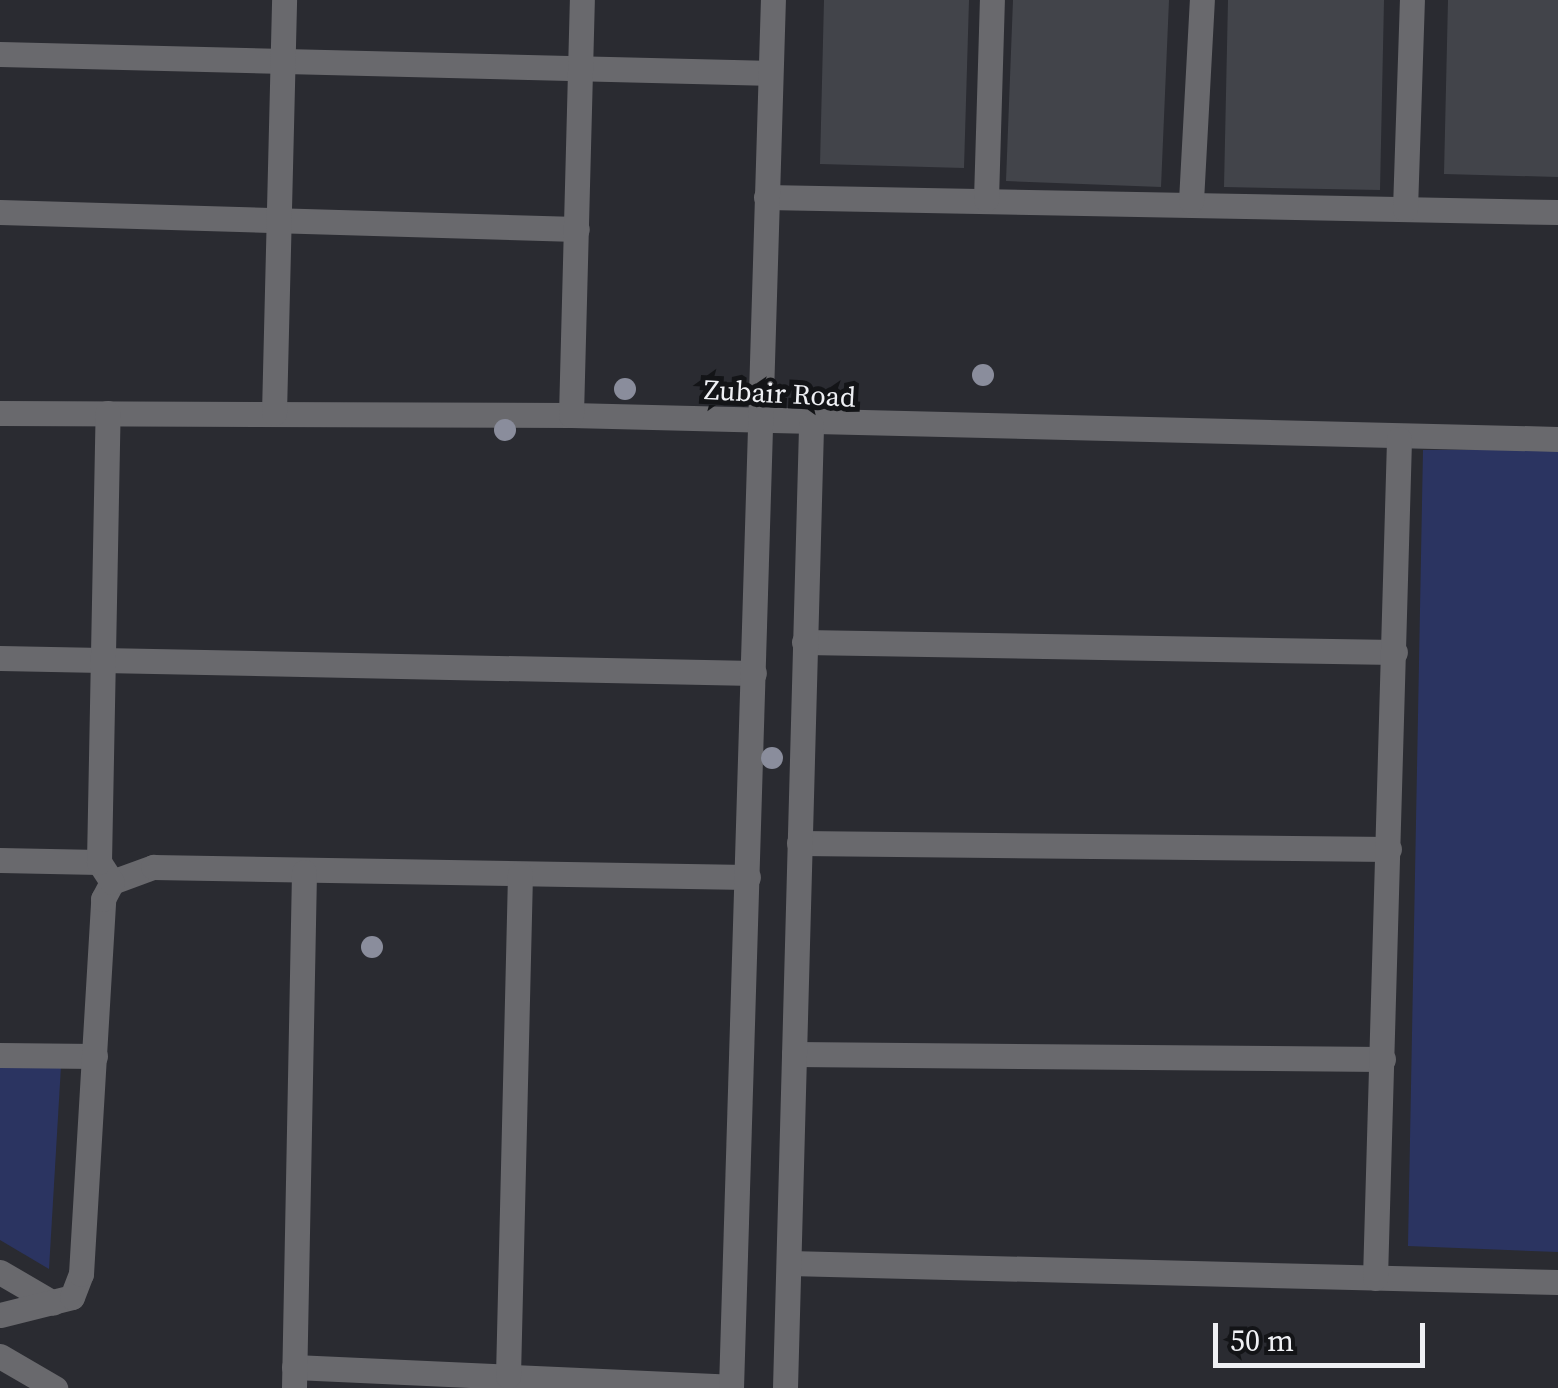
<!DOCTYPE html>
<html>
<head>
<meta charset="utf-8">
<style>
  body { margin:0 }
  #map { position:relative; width:1558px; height:1388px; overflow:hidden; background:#2a2b31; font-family:"Source Serif 4",serif }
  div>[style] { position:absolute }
  .green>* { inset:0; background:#2b3461 }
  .building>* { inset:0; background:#42444a }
  .minor>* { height:25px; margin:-12.5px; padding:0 12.5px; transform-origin:12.5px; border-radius:12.5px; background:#69696d }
  .trees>* { width:22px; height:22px; margin:-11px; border-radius:50%; background:#8a8d9c }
  span { translate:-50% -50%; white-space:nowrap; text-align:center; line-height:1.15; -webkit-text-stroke:10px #131417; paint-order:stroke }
  .street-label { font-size:28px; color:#eff0f4 }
  .scale { position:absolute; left:1213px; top:1323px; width:212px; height:45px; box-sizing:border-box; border:5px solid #eff0f4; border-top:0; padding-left:12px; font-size:30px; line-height:35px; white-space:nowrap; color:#eff0f4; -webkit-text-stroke:8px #131417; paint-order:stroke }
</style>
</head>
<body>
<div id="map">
  <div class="green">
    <div style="clip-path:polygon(1558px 449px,1558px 1252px,1408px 1246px,1423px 450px)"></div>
    <div style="clip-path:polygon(0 1064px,61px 1066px,49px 1269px,0 1240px)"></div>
  </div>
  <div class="building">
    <div style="clip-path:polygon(824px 0,969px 0,964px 168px,820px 164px)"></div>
    <div style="clip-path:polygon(1013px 0,1169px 0,1161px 187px,1006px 181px)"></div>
    <div style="clip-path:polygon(1228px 0,1384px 0,1380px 190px,1224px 187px)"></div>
    <div style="clip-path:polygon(1448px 0,1558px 0,1558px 177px,1444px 174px)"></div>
  </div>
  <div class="minor">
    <div style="left:0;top:54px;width:770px;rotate:1.41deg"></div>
    <div style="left:766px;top:197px;width:792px;rotate:1.09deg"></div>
    <div style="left:986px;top:199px;width:199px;rotate:-88.3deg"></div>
    <div style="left:1191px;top:201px;width:201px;rotate:-86.9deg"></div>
    <div style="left:1405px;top:209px;width:209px;rotate:-88.1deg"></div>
    <div style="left:0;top:212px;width:577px;rotate:1.69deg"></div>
    <div style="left:0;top:413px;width:571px;rotate:0.2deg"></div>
    <div style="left:571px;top:415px;width:987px;rotate:1.39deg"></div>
    <div style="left:274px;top:413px;width:413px;rotate:-88.6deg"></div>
    <div style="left:571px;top:415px;width:415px;rotate:-88.5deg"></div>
    <div style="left:804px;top:642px;width:591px;rotate:0.97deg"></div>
    <div style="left:0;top:658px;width:754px;rotate:1.14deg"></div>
    <div style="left:799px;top:843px;width:590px;rotate:0.58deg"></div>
    <div style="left:0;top:860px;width:99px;rotate:1.2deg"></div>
    <div style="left:112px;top:882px;width:44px;rotate:-20.1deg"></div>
    <div style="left:153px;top:867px;width:595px;rotate:0.96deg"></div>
    <div style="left:794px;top:1054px;width:589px;rotate:0.49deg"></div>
    <div style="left:0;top:1055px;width:95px;rotate:0.6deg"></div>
    <div style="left:789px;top:1263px;width:769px;rotate:1.42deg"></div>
    <div style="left:0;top:1272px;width:61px;rotate:30.3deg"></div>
    <div style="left:1375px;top:1278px;width:839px;rotate:-88.36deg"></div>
    <div style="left:0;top:1315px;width:74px;rotate:-14deg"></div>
    <div style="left:72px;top:1297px;width:25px;rotate:-69deg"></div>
    <div style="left:81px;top:1274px;width:376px;rotate:-86.6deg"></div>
    <div style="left:103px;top:899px;width:19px;rotate:-62deg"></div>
    <div style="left:112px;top:882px;width:24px;rotate:-123deg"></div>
    <div style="left:99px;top:862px;width:449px;rotate:-88.9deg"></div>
    <div style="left:0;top:1356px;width:64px;rotate:30.2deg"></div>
    <div style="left:294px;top:1367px;width:437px;rotate:2.6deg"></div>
    <div style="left:508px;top:1376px;width:502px;rotate:-88.63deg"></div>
    <div style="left:294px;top:1388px;width:516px;rotate:-88.89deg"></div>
    <div style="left:731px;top:1388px;width:1389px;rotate:-88.27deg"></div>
    <div style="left:785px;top:1388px;width:963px;rotate:-88.45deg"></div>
  </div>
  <div class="trees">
    <div style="left:983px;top:375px"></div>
    <div style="left:625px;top:389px"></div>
    <div style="left:505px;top:430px"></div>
    <div style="left:772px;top:758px"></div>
    <div style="left:372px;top:947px"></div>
  </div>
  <div class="street-label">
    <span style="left:780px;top:393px;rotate:3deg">Zubair Road</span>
  </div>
  <div class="scale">50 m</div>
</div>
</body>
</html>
